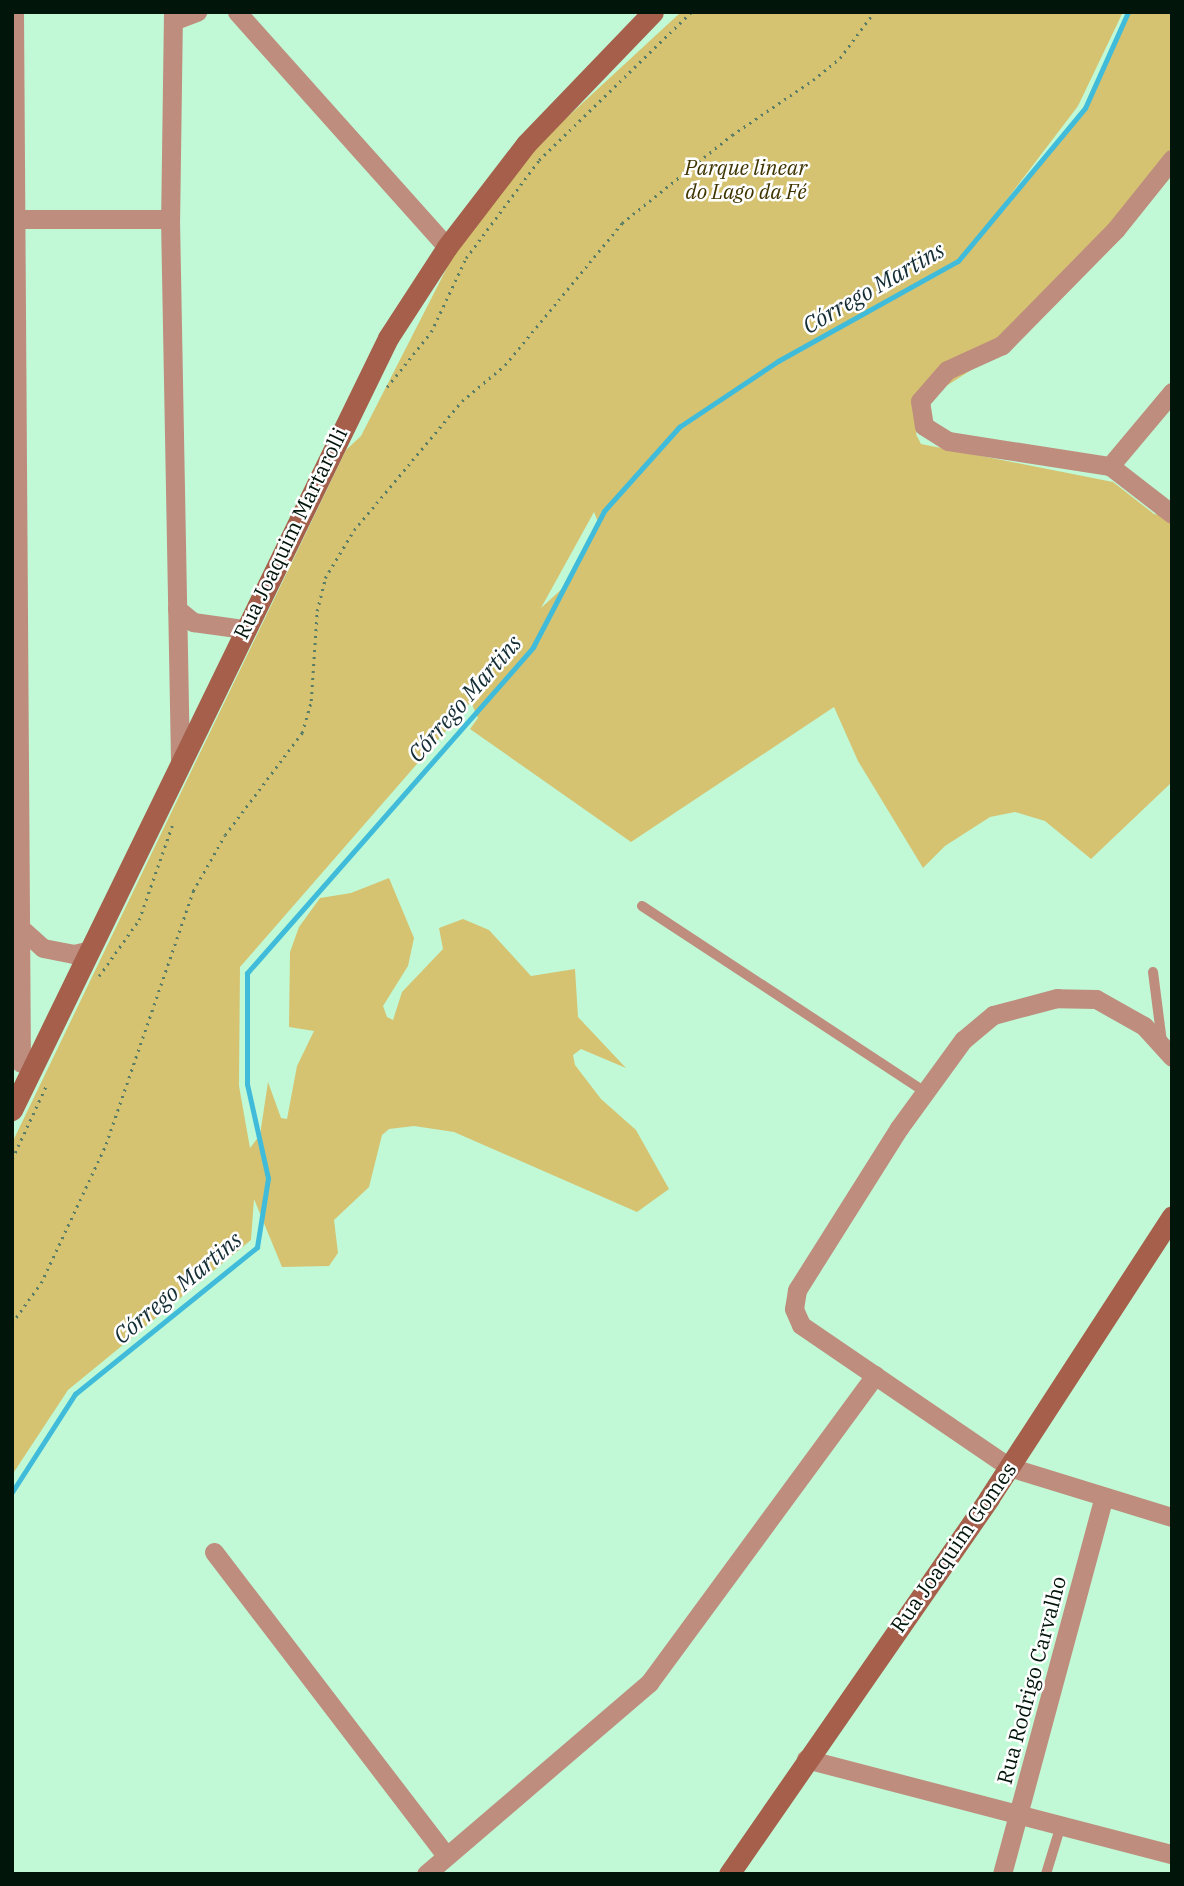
<!DOCTYPE html>
<html>
<head>
<meta charset="utf-8">
<style>
  body { margin:0 }
  #map { position:relative; width:1184px; height:1886px; overflow:hidden; background:#c1f9d6; font-family:"IBM Plex Serif",serif }
  div>[style] { position:absolute }
  .green>* { inset:0; background:#d5c372 }
  .stream>* { height:5px; margin:-2.5px; padding:0 2.5px; transform-origin:2.5px; border-radius:2.5px; background:#40bcda }
  .path>* { height:2.5px; margin-top:-1.25px; transform-origin:0; background:repeating-linear-gradient(90deg,#587c66 0 2px,transparent 0 7px) }
  .lane>* { height:10px; margin:-5px; padding:0 5px; transform-origin:5px; border-radius:5px; background:#be8d7e }
  .street>* { height:19px; margin:-9.5px; padding:0 9.5px; transform-origin:9.5px; border-radius:9.5px; background:#be8d7e }
  .secondary>* { height:21px; margin:-10.5px; padding:0 10.5px; transform-origin:10.5px; border-radius:10.5px; background:#a55f4a }
  span { translate:-50% -50%; white-space:nowrap; text-align:center; line-height:1.15; -webkit-text-stroke:5px #fff; paint-order:stroke }
  .park-label { font-size:21px; color:#3f3400; font-style:italic }
  .street-label { font-size:21px; color:#02150a }
  .water-label { font-size:23px; color:#132d34; font-style:italic }
  .frame { position:absolute; inset:0; border:14px solid #02150a; pointer-events:none }
</style>
</head>
<body>
<div id="map">
  <div class="green">
    <div style="clip-path:polygon(evenodd,681px 12px,1123px 12px,1078px 106px,1002px 206px,1085px 108px,1131px 12px,1172px 12px,1172px 166px,1021px 338px,929px 397px,916px 434px,921px 444px,1113px 482px,1154px 514px,1172px 516px,1172px 782px,1091px 859px,1045px 821px,1015px 812px,990px 817px,945px 846px,923px 868px,858px 761px,834px 707px,631px 842px,470px 729px,478px 718px,471px 702px,240px 967px,239px 1086px,250px 1148px,260px 1135px,268px 1082px,281px 1118px,287px 1119px,297px 1066px,314px 1031px,289px 1027px,290px 952px,299px 927px,320px 898px,351px 893px,389px 878px,414px 938px,408px 966px,383px 1006px,387px 1017px,393px 1020px,402px 992px,443px 949px,439px 928px,463px 919px,489px 930px,531px 976px,575px 969px,578px 1017px,626px 1068px,581px 1049px,573px 1055px,575px 1065px,601px 1099px,636px 1130px,669px 1189px,637px 1212px,454px 1132px,414px 1126px,389px 1129px,382px 1135px,369px 1187px,334px 1220px,338px 1253px,329px 1266px,282px 1267px,254px 1199px,251px 1240px,68px 1390px,12px 1475px,12px 1143px,346px 450px,361px 436px,454px 254px,536px 146px,681px 12px,594px 512px,598px 522px,564px 587px,541px 608px,594px 512px)"></div>
  </div>
  <div class="stream">
    <div style="left:12px;top:1492px;width:117px;rotate:-57.3deg"></div>
    <div style="left:75px;top:1394px;width:234px;rotate:-38.9deg"></div>
    <div style="left:257px;top:1247px;width:70px;rotate:-80.9deg"></div>
    <div style="left:268px;top:1178px;width:96px;rotate:-102.6deg"></div>
    <div style="left:247px;top:1084px;width:111px;rotate:-90deg"></div>
    <div style="left:247px;top:973px;width:434px;rotate:-48.7deg"></div>
    <div style="left:533px;top:647px;width:153px;rotate:-62.4deg"></div>
    <div style="left:604px;top:511px;width:113px;rotate:-48.2deg"></div>
    <div style="left:679px;top:427px;width:119px;rotate:-33.7deg"></div>
    <div style="left:778px;top:361px;width:206px;rotate:-29.1deg"></div>
    <div style="left:958px;top:261px;width:199px;rotate:-50.3deg"></div>
    <div style="left:1085px;top:108px;width:105px;rotate:-65.9deg"></div>
  </div>
  <div class="path">
    <div style="left:387px;top:387px;width:70px;rotate:-51.3deg"></div>
    <div style="left:431px;top:332px;width:82px;rotate:-64.7deg"></div>
    <div style="left:466px;top:258px;width:122px;rotate:-53.3deg"></div>
    <div style="left:539px;top:160px;width:212px;rotate:-44.2deg"></div>
    <div style="left:99px;top:976px;width:69px;rotate:-54.5deg"></div>
    <div style="left:139px;top:920px;width:100px;rotate:-70.7deg"></div>
    <div style="left:12px;top:1159px;width:81px;rotate:-65deg"></div>
    <div style="left:12px;top:1323px;width:49px;rotate:-54.1deg"></div>
    <div style="left:41px;top:1283px;width:153px;rotate:-64.9deg"></div>
    <div style="left:106px;top:1144px;width:268px;rotate:-71deg"></div>
    <div style="left:193px;top:891px;width:64px;rotate:-60.3deg"></div>
    <div style="left:225px;top:835px;width:128px;rotate:-53deg"></div>
    <div style="left:302px;top:733px;width:33px;rotate:-74deg"></div>
    <div style="left:311px;top:701px;width:90px;rotate:-86.2deg"></div>
    <div style="left:317px;top:611px;width:34px;rotate:-76deg"></div>
    <div style="left:325px;top:578px;width:56px;rotate:-58.9deg"></div>
    <div style="left:354px;top:530px;width:168px;rotate:-50.1deg"></div>
    <div style="left:462px;top:401px;width:56px;rotate:-39.9deg"></div>
    <div style="left:505px;top:365px;width:184px;rotate:-50.5deg"></div>
    <div style="left:622px;top:223px;width:141px;rotate:-38.7deg"></div>
    <div style="left:732px;top:135px;width:98px;rotate:-34.2deg"></div>
    <div style="left:813px;top:80px;width:35px;rotate:-39deg"></div>
    <div style="left:840px;top:58px;width:57px;rotate:-53.5deg"></div>
  </div>
  <div class="lane">
    <div style="left:642px;top:906px;width:339px;rotate:33.3deg"></div>
    <div style="left:1153px;top:972px;width:71px;rotate:82.7deg"></div>
    <div style="left:1046px;top:1874px;width:51px;rotate:-73deg"></div>
  </div>
  <div class="street">
    <div style="left:14px;top:12px;width:1051px;rotate:89.62deg"></div>
    <div style="left:173px;top:12px;width:207px;rotate:90.8deg"></div>
    <div style="left:170px;top:219px;width:541px;rotate:88.94deg"></div>
    <div style="left:237px;top:12px;width:315px;rotate:48.2deg"></div>
    <div style="left:173px;top:21px;width:26px;rotate:-21deg"></div>
    <div style="left:1172px;top:159px;width:90px;rotate:128.7deg"></div>
    <div style="left:1116px;top:229px;width:163px;rotate:134.5deg"></div>
    <div style="left:1002px;top:345px;width:60px;rotate:155.6deg"></div>
    <div style="left:947px;top:370px;width:41px;rotate:131.1deg"></div>
    <div style="left:920px;top:401px;width:25px;rotate:81deg"></div>
    <div style="left:924px;top:426px;width:28px;rotate:32deg"></div>
    <div style="left:948px;top:441px;width:164px;rotate:8.8deg"></div>
    <div style="left:1110px;top:466px;width:78px;rotate:37.7deg"></div>
    <div style="left:12px;top:219px;width:158px"></div>
    <div style="left:1110px;top:466px;width:97px;rotate:-50deg"></div>
    <div style="left:177px;top:609px;width:21px;rotate:39deg"></div>
    <div style="left:193px;top:622px;width:50px;rotate:8deg"></div>
    <div style="left:24px;top:931px;width:25px;rotate:42deg"></div>
    <div style="left:43px;top:948px;width:32px;rotate:11deg"></div>
    <div style="left:74px;top:954px;width:16px;rotate:-14deg"></div>
    <div style="left:1172px;top:1057px;width:42px;rotate:-132.1deg"></div>
    <div style="left:1144px;top:1026px;width:55px;rotate:-150.6deg"></div>
    <div style="left:1096px;top:999px;width:39px;rotate:-179deg"></div>
    <div style="left:1057px;top:998px;width:66px;rotate:165.1deg"></div>
    <div style="left:993px;top:1015px;width:39px;rotate:140deg"></div>
    <div style="left:963px;top:1040px;width:109px;rotate:126deg"></div>
    <div style="left:899px;top:1128px;width:191px;rotate:122.2deg"></div>
    <div style="left:797px;top:1290px;width:19px;rotate:99deg"></div>
    <div style="left:794px;top:1309px;width:17px;rotate:66deg"></div>
    <div style="left:801px;top:1325px;width:252px;rotate:34.3deg"></div>
    <div style="left:1009px;top:1467px;width:170px;rotate:17.1deg"></div>
    <div style="left:214px;top:1552px;width:380px;rotate:52.6deg"></div>
    <div style="left:806px;top:1759px;width:378px;rotate:14.6deg"></div>
    <div style="left:426px;top:1874px;width:294px;rotate:-40.6deg"></div>
    <div style="left:649px;top:1683px;width:382px;rotate:-53.7deg"></div>
    <div style="left:1002px;top:1874px;width:388px;rotate:-74.9deg"></div>
  </div>
  <div class="secondary">
    <div style="left:12px;top:1110px;width:859px;rotate:-64.03deg"></div>
    <div style="left:388px;top:338px;width:108px;rotate:-57deg"></div>
    <div style="left:447px;top:247px;width:130px;rotate:-52.5deg"></div>
    <div style="left:526px;top:144px;width:183px;rotate:-46.1deg"></div>
    <div style="left:729px;top:1874px;width:457px;rotate:-55.3deg"></div>
    <div style="left:989px;top:1498px;width:336px;rotate:-57deg"></div>
  </div>
  <div class="park-label">
    <span style="left:746px;top:179px">Parque linear<br>do Lago da Fé</span>
  </div>
  <div class="street-label">
    <span style="left:290px;top:533px;rotate:-64deg">Rua Joaquim Martarolli</span>
    <span style="left:953px;top:1547px;rotate:-55deg">Rua Joaquim Gomes</span>
    <span style="left:1031px;top:1680px;rotate:-75deg">Rua Rodrigo Carvalho</span>
  </div>
  <div class="water-label">
    <span style="left:873px;top:287px;rotate:-30deg">Córrego Martins</span>
    <span style="left:464px;top:698px;rotate:-49deg">Córrego Martins</span>
    <span style="left:177px;top:1287px;rotate:-40deg">Córrego Martins</span>
  </div>
  <div class="frame"></div>
</div>
</body>
</html>
